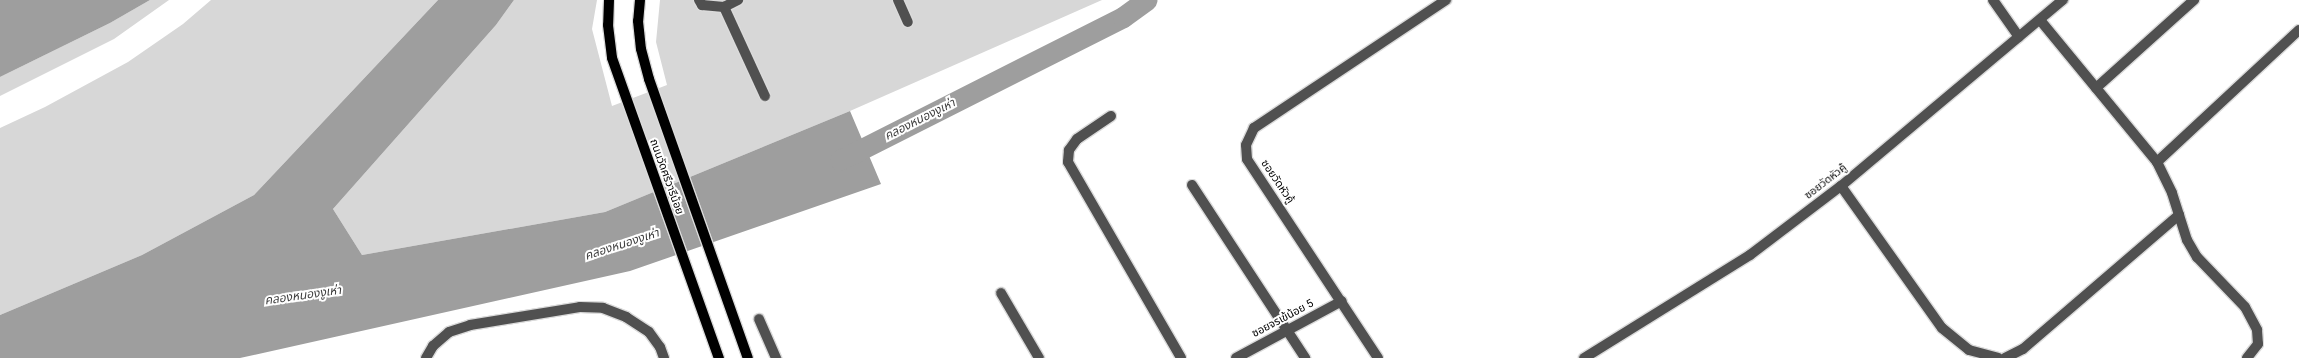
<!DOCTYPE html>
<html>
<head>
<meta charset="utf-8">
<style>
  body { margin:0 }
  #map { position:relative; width:2299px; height:358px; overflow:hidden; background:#fff; font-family:Roboto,"Noto Sans Thai",sans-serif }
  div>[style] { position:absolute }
  .green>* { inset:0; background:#d7d7d7 }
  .water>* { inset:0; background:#9e9e9e }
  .canal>* { height:21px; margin:-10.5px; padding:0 10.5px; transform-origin:10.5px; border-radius:10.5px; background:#9e9e9e }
  .roads { filter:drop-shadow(1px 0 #dbdbdb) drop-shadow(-1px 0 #dbdbdb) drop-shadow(0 1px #dbdbdb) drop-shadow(0 -1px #dbdbdb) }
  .minor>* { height:10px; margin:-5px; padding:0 5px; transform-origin:5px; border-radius:5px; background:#505050 }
  .major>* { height:10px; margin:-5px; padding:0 5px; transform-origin:5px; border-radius:5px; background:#000 }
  span { translate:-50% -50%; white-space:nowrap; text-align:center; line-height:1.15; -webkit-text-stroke:4px #fff; paint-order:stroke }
  .street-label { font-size:11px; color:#000 }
  .water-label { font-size:12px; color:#3f3f3f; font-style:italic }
</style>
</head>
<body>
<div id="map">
  <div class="green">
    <div style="clip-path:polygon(150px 0,169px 0,114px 39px,0 96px,0 77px,110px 23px)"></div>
    <div style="clip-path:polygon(211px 0,438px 0,254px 195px,142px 255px,0 315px,0 128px,45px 107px,128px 62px,183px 24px)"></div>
    <div style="clip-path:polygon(514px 0,597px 0,592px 29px,612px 106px,667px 85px,656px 42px,660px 0,1102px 0,850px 111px,605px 212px,362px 255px,333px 209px,496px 25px)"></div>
  </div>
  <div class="water">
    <div style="clip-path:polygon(0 0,150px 0,110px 23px,0 77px)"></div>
    <div style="clip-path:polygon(438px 0,514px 0,496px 25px,333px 209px,362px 255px,605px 212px,850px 111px,881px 184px,630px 271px,240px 358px,0 358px,0 315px,142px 255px,254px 195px)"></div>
  </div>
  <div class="canal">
    <div style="left:840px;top:160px;width:317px;rotate:-26.8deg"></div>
    <div style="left:1123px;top:17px;width:29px;rotate:-36deg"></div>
  </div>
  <div class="roads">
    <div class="minor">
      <div style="left:699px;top:0;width:6px;rotate:59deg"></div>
      <div style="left:702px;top:5px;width:22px;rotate:5deg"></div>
      <div style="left:724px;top:7px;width:16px;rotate:-27deg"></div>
      <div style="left:898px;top:0;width:24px;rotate:66deg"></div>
      <div style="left:1993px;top:0;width:45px;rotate:54.9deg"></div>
      <div style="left:724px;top:7px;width:98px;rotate:65.3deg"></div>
      <div style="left:2040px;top:20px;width:184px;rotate:50.5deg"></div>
      <div style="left:2157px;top:162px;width:34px;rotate:64deg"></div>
      <div style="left:2172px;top:193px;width:49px;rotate:72.3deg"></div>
      <div style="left:2187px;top:240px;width:20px;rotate:60deg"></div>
      <div style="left:2197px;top:257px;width:69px;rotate:46.2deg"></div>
      <div style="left:2245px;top:307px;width:26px;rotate:62deg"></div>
      <div style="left:2257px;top:330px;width:14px;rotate:86deg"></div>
      <div style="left:2258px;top:344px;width:18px;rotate:128deg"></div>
      <div style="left:2096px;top:88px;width:132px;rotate:-41.9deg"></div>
      <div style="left:1111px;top:116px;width:41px;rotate:145.9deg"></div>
      <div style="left:1077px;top:139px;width:14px;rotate:126deg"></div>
      <div style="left:1069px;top:150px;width:12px;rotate:95deg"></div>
      <div style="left:1068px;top:162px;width:226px;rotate:60deg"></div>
      <div style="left:2157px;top:162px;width:194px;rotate:-42.9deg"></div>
      <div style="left:1192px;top:185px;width:207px;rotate:56.8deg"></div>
      <div style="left:1841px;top:186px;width:174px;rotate:54.6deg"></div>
      <div style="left:1942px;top:328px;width:35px;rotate:39deg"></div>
      <div style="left:1969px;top:350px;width:30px;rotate:15deg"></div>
      <div style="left:1001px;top:293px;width:75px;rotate:59.7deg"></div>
      <div style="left:759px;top:319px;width:43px;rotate:66.4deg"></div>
      <div style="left:426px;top:358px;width:14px;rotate:-60deg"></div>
      <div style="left:433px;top:346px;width:21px;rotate:-41deg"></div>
      <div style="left:449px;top:332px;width:22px;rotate:-18deg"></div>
      <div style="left:470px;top:325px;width:111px;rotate:-9.3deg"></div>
      <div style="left:580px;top:307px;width:23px;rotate:2deg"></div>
      <div style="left:603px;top:308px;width:25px;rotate:21deg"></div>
      <div style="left:626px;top:317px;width:27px;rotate:33deg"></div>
      <div style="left:649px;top:332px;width:19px;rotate:54deg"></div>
      <div style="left:660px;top:347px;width:12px;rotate:70deg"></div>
      <div style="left:1236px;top:358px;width:120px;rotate:-28.3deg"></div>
      <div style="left:1378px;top:358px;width:238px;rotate:-123.4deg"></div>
      <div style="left:1247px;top:159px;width:14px;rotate:-94deg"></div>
      <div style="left:1246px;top:145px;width:19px;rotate:-65deg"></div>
      <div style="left:1254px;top:128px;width:231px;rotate:-33.7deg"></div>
      <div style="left:1584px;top:358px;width:195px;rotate:-31.8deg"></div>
      <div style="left:1750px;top:255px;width:114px;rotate:-37.2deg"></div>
      <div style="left:1841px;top:186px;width:290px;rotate:-40deg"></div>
      <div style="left:2005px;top:358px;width:20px;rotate:-27deg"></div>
      <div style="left:2023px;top:349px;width:206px;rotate:-40.7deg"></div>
    </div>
    <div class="major">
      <div style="left:609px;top:0;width:25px;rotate:92deg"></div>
      <div style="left:608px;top:25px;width:33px;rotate:83deg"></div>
      <div style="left:612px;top:58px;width:319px;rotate:70.4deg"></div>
      <div style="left:640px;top:0;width:21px;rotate:95deg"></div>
      <div style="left:638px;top:21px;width:28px;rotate:84deg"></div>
      <div style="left:641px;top:49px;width:31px;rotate:75deg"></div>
      <div style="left:649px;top:79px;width:296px;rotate:70.5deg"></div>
    </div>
  </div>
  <div class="street-label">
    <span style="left:666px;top:177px;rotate:70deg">ถนนวัดศรีวารีน้อย</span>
    <span style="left:1277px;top:182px;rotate:56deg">ซอยวัดหัวคู้</span>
    <span style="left:1826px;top:182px;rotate:-38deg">ซอยวัดหัวคู้</span>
    <span style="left:1283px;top:319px;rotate:-28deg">ซอยจรเข้น้อย 5</span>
  </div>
  <div class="water-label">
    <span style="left:920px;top:120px;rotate:-27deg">คลองหนองงูเห่า</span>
    <span style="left:622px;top:245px;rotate:-18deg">คลองหนองงูเห่า</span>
    <span style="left:303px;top:296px;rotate:-8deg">คลองหนองงูเห่า</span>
  </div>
</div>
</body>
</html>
